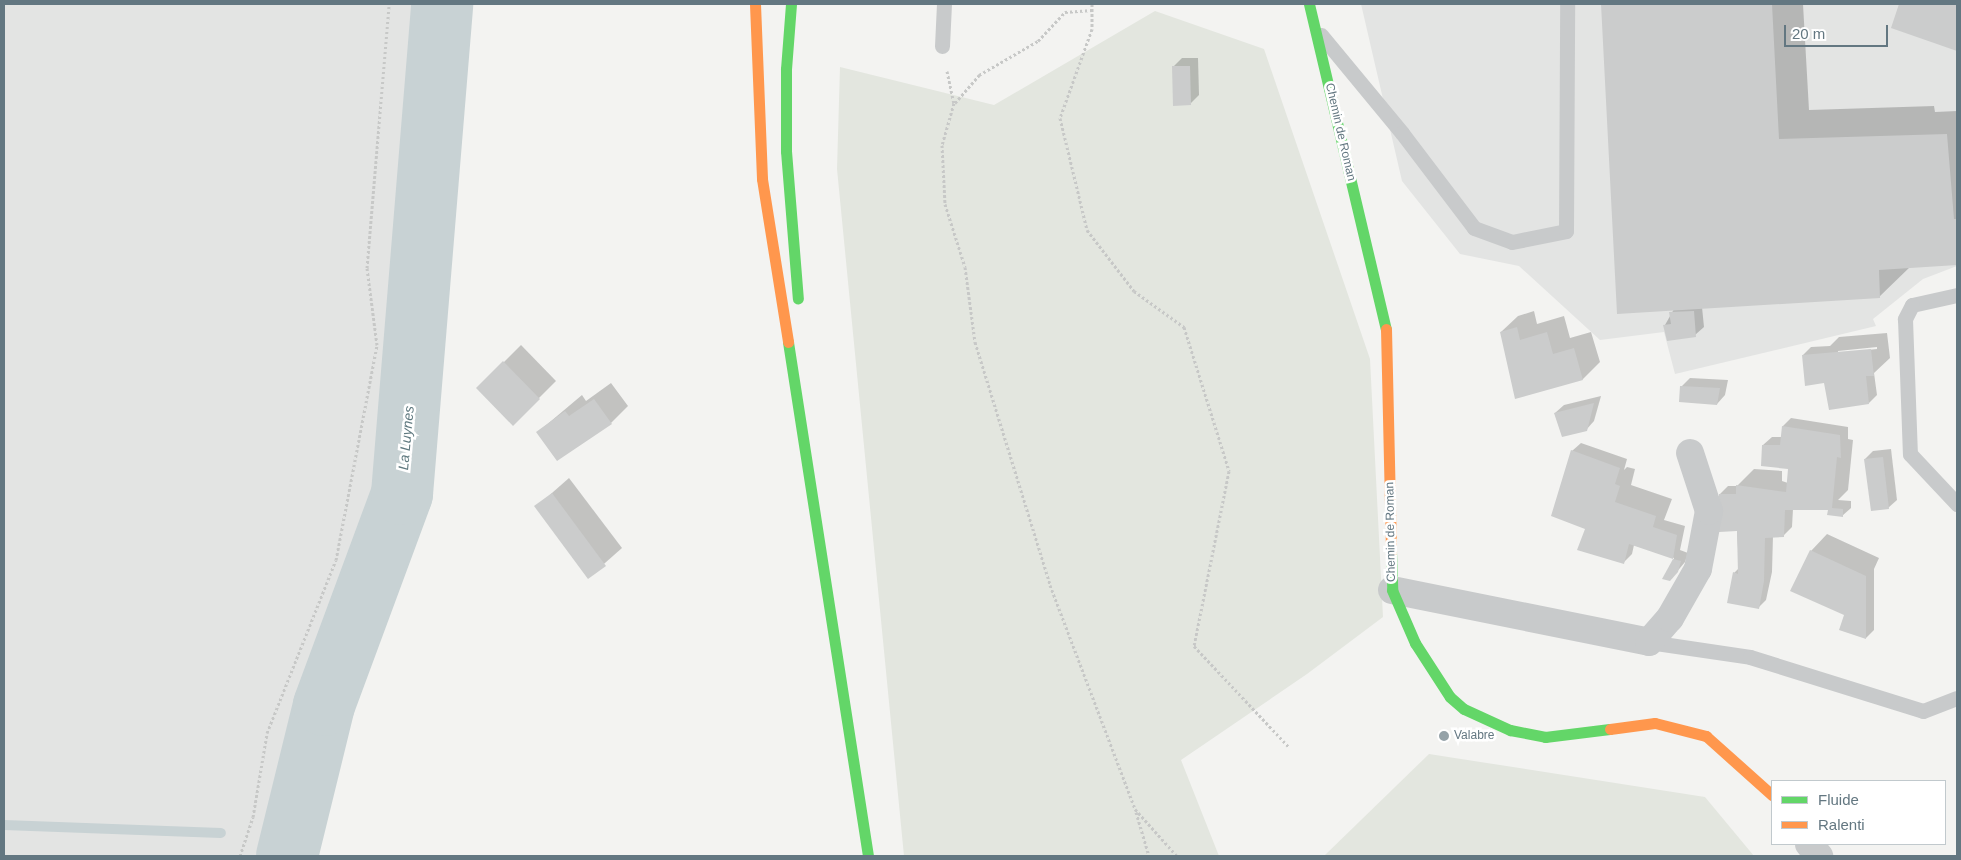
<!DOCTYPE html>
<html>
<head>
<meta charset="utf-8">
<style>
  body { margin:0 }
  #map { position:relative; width:1961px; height:860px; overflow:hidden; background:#f3f3f1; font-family:Helvetica,sans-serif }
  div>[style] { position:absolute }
  .built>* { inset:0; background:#e3e4e3 }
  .green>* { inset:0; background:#e3e6df }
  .shadow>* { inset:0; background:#0003 }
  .stream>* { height:10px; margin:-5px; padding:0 5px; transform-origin:5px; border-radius:5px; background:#c8d2d4 }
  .river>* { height:62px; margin:-31px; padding:0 31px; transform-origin:31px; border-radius:31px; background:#c8d2d4 }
  .building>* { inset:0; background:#cbcccc }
  .path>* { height:3px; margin-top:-1.5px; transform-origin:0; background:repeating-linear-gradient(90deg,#c7c8c7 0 2.5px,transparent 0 5px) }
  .lane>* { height:15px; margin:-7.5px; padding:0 7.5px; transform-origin:7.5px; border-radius:7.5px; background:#c8cacb }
  .street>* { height:28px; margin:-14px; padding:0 14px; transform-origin:14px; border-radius:14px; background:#c8cacb }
  .fast>* { height:11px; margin:-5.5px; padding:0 5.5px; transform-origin:5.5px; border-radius:5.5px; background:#63d668 }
  .slow>* { height:11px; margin:-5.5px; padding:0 5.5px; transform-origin:5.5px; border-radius:5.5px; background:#ff974d }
  .dots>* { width:14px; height:14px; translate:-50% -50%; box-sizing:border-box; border:2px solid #fff; border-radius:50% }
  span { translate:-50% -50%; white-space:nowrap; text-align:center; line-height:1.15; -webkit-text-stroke:5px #fff; paint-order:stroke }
  .street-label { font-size:12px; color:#637781 }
  .poi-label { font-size:12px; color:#637781 }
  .left { translate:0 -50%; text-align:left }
  .water-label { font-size:14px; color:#5f797f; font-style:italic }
  .frame { position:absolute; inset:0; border:5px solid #637781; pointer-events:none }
  .legend { position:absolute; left:1771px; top:780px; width:175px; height:65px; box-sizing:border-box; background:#fff; border:1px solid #c1c9cd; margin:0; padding:6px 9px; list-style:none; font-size:15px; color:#637781 }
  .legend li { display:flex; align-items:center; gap:10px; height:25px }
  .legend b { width:25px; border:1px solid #c1c9cd }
  .scale { position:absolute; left:1784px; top:25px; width:104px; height:22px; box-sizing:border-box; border:2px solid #637781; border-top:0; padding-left:6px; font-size:15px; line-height:18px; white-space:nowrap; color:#637781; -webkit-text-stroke:4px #fff; paint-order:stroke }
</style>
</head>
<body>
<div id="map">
  <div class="built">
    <div style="clip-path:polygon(4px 4px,415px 4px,378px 503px,283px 752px,256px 856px,4px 856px)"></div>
    <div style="clip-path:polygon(1361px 4px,1957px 4px,1957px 266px,1923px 279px,1873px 319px,1876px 326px,1675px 374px,1664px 332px,1600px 340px,1519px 266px,1460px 254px,1402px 181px)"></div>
  </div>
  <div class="green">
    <div style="clip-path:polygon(1155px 11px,1264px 49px,1370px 359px,1383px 617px,1307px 674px,1181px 760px,1219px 856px,904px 856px,837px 169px,840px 67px,994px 105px)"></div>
    <div style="clip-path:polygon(1429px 754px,1705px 797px,1754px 856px,1324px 856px)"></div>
  </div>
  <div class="shadow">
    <div style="clip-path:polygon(1603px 4px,1803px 4px,1809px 110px,1934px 106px,1935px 112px,1957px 111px,1957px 264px,1910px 267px,1879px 297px,1702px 307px,1704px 327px,1695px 335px,1665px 325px,1674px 309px,1618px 312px)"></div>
    <div style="clip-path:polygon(1901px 4px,1957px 4px,1957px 50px,1893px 27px)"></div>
    <div style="clip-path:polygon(1182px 58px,1198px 58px,1199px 95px,1190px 104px,1173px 67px)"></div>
    <div style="clip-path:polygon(1534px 311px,1537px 324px,1564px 316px,1570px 338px,1591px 332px,1600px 362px,1583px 379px,1516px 398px,1501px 332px,1518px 316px)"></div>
    <div style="clip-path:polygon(evenodd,1887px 333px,1890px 358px,1874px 373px,1877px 395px,1869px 403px,1825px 381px,1803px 355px,1811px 347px,1830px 346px,1839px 337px,1887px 333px,1877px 347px,1877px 349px,1838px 353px,1838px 351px,1877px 347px)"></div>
    <div style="clip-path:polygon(521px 345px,556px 381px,513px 424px,478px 388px)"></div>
    <div style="clip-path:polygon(1690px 378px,1728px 380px,1725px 395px,1717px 404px,1681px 387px)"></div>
    <div style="clip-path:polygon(611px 383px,628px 406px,611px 423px,538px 432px,582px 395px,586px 401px)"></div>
    <div style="clip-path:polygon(1601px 396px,1594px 421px,1586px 430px,1555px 413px,1564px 405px)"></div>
    <div style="clip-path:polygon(1791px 418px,1848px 427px,1848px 439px,1853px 440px,1848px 490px,1838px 500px,1851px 501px,1851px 508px,1842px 516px,1830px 507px,1793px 509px,1792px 527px,1783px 536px,1773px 536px,1772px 572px,1766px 600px,1758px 608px,1734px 573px,1739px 568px,1737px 530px,1720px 494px,1728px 486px,1737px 486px,1754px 469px,1782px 471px,1782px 481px,1788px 483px,1790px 466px,1763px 445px,1772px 437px,1782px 437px,1783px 426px)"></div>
    <div style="clip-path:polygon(1581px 443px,1627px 459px,1624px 470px,1627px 467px,1635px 469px,1631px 485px,1672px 499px,1664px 520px,1685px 526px,1680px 550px,1688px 553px,1685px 562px,1670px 580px,1674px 558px,1634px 545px,1632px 554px,1623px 563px,1586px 528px,1572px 451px)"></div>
    <div style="clip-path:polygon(1891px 449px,1897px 500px,1888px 508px,1865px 459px,1873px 451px)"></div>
    <div style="clip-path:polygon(569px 478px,622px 548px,588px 578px,536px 507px)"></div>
    <div style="clip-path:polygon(1827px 534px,1879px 558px,1874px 569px,1874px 630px,1866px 638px,1850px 608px,1811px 551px)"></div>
  </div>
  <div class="stream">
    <div style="left:4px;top:825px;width:217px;rotate:2.1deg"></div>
  </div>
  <div class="river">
    <div style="left:287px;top:856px;width:155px;rotate:-76.2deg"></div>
    <div style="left:324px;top:705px;width:225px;rotate:-69.7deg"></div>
    <div style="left:402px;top:494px;width:492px;rotate:-85.3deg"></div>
  </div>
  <div class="building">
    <div style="clip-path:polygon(1601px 4px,1772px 4px,1779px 139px,1947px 134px,1954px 219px,1957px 219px,1957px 265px,1879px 270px,1880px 298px,1617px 314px)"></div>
    <div style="clip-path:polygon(1899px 4px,1957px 4px,1957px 51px,1891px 28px)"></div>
    <div style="clip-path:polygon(1172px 66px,1190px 66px,1191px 105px,1173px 106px)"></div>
    <div style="clip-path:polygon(1694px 311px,1696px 337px,1667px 341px,1663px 325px,1671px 324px,1669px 312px)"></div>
    <div style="clip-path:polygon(1517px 327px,1520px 340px,1547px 332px,1553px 354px,1574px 348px,1583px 380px,1515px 399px,1500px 332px)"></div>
    <div style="clip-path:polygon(1871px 349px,1874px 376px,1866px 376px,1869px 404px,1829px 410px,1824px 383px,1805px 386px,1802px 355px)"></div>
    <div style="clip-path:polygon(503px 361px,540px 399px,513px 426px,476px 388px)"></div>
    <div style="clip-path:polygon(1680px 386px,1720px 388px,1717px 405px,1679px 402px)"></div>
    <div style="clip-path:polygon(594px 399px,612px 424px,557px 461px,536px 432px,565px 411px,569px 416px)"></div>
    <div style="clip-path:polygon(1594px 403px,1587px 431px,1562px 437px,1554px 413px)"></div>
    <div style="clip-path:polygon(1782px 426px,1840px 435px,1841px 458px,1837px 457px,1832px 508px,1843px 509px,1843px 517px,1827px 515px,1828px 510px,1785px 510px,1784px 537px,1765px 538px,1764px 581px,1759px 609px,1727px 603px,1733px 572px,1738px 574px,1737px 531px,1719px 532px,1719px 494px,1736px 494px,1736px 485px,1786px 492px,1788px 469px,1761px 466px,1762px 445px,1780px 445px)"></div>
    <div style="clip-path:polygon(1571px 450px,1620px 468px,1615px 484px,1620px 486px,1615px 502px,1656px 516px,1653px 527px,1677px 535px,1673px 559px,1629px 544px,1624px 564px,1577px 550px,1585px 529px,1551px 516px)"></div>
    <div style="clip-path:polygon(1883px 457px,1889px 509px,1871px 511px,1864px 459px)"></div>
    <div style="clip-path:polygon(552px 493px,606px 566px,588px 579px,534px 506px)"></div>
    <div style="clip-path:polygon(1810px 550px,1866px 576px,1866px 639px,1839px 630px,1844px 615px,1790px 591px)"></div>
    <div style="clip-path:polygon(1673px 559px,1681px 561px,1678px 572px,1670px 581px,1662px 579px)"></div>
  </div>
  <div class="path">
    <div style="left:1092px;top:4px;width:25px;rotate:90deg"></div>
    <div style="left:1092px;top:29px;width:95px;rotate:109.8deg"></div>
    <div style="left:1060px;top:118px;width:115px;rotate:76.4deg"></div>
    <div style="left:1087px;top:230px;width:77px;rotate:52.4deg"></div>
    <div style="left:1134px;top:291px;width:62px;rotate:35.8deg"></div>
    <div style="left:1184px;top:327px;width:151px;rotate:72.6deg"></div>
    <div style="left:1229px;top:471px;width:178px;rotate:101.3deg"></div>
    <div style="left:1194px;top:646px;width:139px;rotate:46.8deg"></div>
    <div style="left:947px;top:71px;width:33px;rotate:78deg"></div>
    <div style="left:954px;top:103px;width:44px;rotate:105.9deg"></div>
    <div style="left:942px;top:145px;width:59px;rotate:87.1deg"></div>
    <div style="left:945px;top:204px;width:66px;rotate:72.4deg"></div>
    <div style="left:965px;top:267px;width:76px;rotate:82.4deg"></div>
    <div style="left:975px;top:342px;width:254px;rotate:72.8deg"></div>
    <div style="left:1050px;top:585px;width:240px;rotate:69.2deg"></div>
    <div style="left:1135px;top:809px;width:63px;rotate:48.2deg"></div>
    <div style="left:955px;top:103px;width:37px;rotate:-49deg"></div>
    <div style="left:979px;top:75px;width:68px;rotate:-30deg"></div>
    <div style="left:1038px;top:41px;width:40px;rotate:-47deg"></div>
    <div style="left:1065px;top:12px;width:27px;rotate:-4deg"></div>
    <div style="left:1136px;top:812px;width:46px;rotate:73.5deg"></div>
    <div style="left:240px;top:856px;width:41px;rotate:-71.6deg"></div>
    <div style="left:253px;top:817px;width:85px;rotate:-80.5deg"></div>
    <div style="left:267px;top:733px;width:186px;rotate:-68.3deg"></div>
    <div style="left:336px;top:560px;width:219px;rotate:-79.2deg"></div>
    <div style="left:377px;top:345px;width:78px;rotate:-97.4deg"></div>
    <div style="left:367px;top:268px;width:265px;rotate:-85.2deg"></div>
  </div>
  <div class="lane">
    <div style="left:1321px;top:35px;width:127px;rotate:50.4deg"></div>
    <div style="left:1402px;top:133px;width:119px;rotate:52.8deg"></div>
    <div style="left:1474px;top:228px;width:40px;rotate:20.2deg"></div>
    <div style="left:1512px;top:242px;width:55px;rotate:-11.5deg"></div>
    <div style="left:1566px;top:231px;width:227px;rotate:-89.7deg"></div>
    <div style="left:942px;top:46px;width:42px;rotate:-87.3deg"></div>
    <div style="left:1957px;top:295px;width:46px;rotate:167.5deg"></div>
    <div style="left:1912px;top:305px;width:16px;rotate:117deg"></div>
    <div style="left:1905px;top:319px;width:135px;rotate:87.9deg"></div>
    <div style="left:1910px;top:454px;width:69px;rotate:46.8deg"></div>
    <div style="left:1649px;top:642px;width:102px;rotate:8.4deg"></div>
    <div style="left:1750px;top:657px;width:181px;rotate:17.3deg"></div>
    <div style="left:1923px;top:711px;width:36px;rotate:-21deg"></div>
  </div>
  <div class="street">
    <div style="left:1392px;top:590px;width:262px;rotate:11.4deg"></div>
    <div style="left:1649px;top:642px;width:32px;rotate:-49deg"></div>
    <div style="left:1670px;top:618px;width:56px;rotate:-60.3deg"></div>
    <div style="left:1698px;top:569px;width:59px;rotate:-79.3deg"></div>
    <div style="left:1709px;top:511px;width:61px;rotate:-108.1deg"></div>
    <div style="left:1809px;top:844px;width:16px;rotate:50deg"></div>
  </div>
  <div class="fast">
    <div style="left:791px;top:4px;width:65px;rotate:94.4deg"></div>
    <div style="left:786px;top:69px;width:82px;rotate:90deg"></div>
    <div style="left:786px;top:151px;width:148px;rotate:85.4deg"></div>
    <div style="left:1309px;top:4px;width:334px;rotate:76.7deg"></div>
    <div style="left:788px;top:342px;width:520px;rotate:81.15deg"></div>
    <div style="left:1391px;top:552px;width:38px;rotate:88deg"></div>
    <div style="left:1392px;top:590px;width:58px;rotate:66.5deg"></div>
    <div style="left:1415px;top:643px;width:64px;rotate:57.1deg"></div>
    <div style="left:1450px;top:697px;width:18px;rotate:41deg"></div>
    <div style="left:1464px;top:709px;width:51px;rotate:24.5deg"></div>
    <div style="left:1510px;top:730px;width:36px;rotate:11deg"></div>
    <div style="left:1545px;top:737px;width:65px;rotate:-7deg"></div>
  </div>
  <div class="slow">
    <div style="left:755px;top:4px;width:175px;rotate:87.7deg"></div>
    <div style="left:762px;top:179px;width:165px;rotate:80.9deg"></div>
    <div style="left:1386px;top:329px;width:223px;rotate:88.7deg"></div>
    <div style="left:1610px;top:729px;width:45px;rotate:-7.6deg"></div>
    <div style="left:1655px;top:723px;width:53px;rotate:14.3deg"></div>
    <div style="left:1706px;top:736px;width:89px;rotate:41.8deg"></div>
  </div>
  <div class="dots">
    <div style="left:1444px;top:736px;background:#95a2a8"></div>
  </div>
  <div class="street-label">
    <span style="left:1340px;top:132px;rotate:77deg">Chemin de Roman</span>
    <span style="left:1391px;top:532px;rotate:-91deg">Chemin de Roman</span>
  </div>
  <div class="poi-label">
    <span class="left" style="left:1454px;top:736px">Valabre</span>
  </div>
  <div class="water-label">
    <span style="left:406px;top:438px;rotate:-85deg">La Luynes</span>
  </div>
  <div class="frame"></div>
  <ul class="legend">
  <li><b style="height:6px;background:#63d668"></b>Fluide</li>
  <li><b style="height:6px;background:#ff974d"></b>Ralenti</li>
  </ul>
  <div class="scale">20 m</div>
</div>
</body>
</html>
